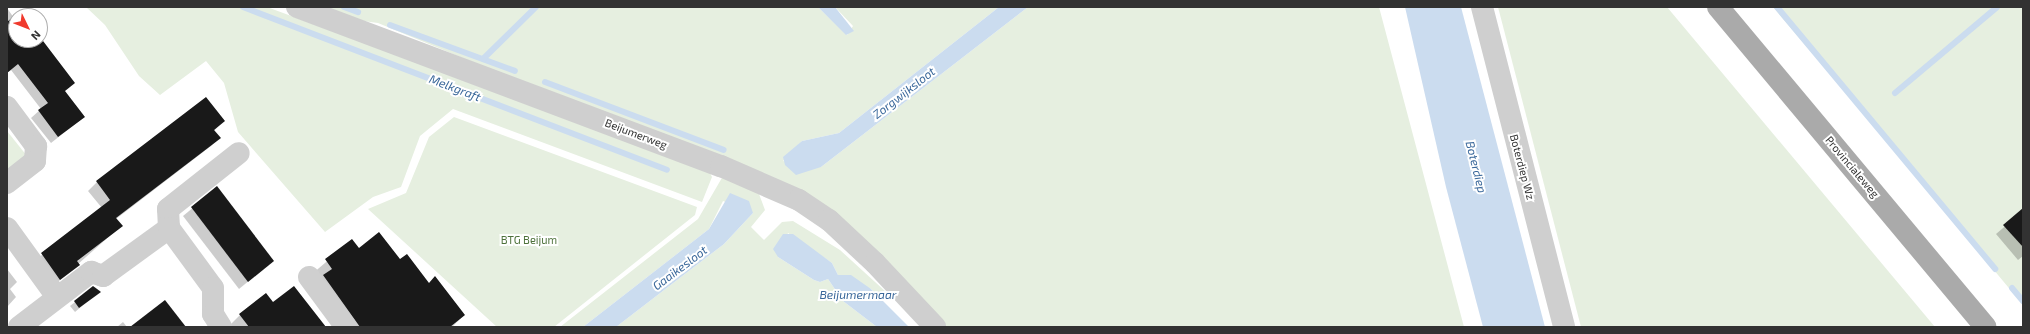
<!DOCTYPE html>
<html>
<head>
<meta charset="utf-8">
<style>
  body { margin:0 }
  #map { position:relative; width:2030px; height:334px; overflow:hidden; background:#fff; font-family:"Exo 2",sans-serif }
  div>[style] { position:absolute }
  .green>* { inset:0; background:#e6efe0 }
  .water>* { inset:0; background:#cbdcef }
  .shadow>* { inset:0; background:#0003 }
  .stream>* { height:6px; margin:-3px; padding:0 3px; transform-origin:3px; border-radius:3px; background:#cbdcef }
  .building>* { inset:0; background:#191919 }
  .minor>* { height:22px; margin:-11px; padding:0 11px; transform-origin:11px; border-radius:11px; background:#cfcfcf }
  .major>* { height:22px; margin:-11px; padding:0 11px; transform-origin:11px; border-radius:11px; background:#aaa }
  span { translate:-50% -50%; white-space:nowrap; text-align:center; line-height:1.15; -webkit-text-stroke:4px #fff; paint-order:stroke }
  .street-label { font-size:11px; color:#323232 }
  .park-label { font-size:11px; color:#4d713b }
  .water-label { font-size:12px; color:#39679a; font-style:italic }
  .frame { position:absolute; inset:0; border:8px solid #323232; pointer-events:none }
  .north { position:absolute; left:8px; top:8px; width:40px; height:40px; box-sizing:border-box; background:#fff; border:1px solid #adadad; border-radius:50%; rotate:133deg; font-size:11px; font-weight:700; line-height:16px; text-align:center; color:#323232 }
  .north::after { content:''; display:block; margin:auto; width:14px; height:18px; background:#f03a2d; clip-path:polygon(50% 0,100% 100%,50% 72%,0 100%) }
</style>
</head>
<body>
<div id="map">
  <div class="green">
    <div style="clip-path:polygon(86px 7px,267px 7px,709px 171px,712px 177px,702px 202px,453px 109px,420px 136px,401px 187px,373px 197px,325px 232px,238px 132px,224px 83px,206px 61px,160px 95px,139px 76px,105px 25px)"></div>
    <div style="clip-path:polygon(324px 7px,818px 7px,847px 35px,853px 26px,835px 7px,999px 7px,839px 133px,802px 141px,783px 161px,821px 167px,1028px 7px,1379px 7px,1464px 327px,946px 327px,861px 236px,528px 85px,378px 23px,356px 20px)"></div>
    <div style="clip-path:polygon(1498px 7px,1667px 7px,1935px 327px,1581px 327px)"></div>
    <div style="clip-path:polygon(1773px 7px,2023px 7px,2023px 305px,1869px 120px)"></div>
    <div style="clip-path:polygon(454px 117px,697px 207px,695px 215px,554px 327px,497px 327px,368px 209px,406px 193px,429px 137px)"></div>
    <div style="clip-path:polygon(7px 131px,27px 156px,7px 172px)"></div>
    <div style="clip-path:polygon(723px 176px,759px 194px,765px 210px,751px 227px,764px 240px,782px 222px,793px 221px,840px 250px,886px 292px,884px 300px,871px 289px,838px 275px,832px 263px,788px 233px,778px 257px,814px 280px,820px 282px,828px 279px,843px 301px,877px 327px,616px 327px,724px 244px,753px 213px,723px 201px,709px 229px,583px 327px,560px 327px,698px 219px)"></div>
  </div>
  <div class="water">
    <div style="clip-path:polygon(818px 7px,835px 7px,854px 31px,846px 35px)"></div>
    <div style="clip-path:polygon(999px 7px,1028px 7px,821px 167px,796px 175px,785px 165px,783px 157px,802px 141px,839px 133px)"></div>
    <div style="clip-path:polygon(1405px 7px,1461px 7px,1545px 327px,1483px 327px,1446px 187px)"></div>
    <div style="clip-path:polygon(730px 193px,749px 201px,753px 213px,724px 244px,616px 327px,583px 327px,709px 229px)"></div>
    <div style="clip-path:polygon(783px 234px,793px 234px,832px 263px,838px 275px,851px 275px,871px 289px,909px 327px,877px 327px,843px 301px,828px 279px,820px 282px,814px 280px,778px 257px,773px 249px)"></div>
  </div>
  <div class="shadow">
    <div style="clip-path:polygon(7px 8px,14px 18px,20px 13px,23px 16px,16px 16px,16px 40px,40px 38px,74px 83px,64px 91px,84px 117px,51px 143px,31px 118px,41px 109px,11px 70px,7px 73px)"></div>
    <div style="clip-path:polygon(223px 121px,214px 131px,219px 138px,211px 146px,116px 219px,121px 226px,51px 288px,33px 262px,102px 208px,88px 191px,97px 182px)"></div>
    <div style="clip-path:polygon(217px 188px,273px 261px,239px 289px,183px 216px)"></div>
    <div style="clip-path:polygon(2023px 211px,2023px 256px,2018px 260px,1996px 234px)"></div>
    <div style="clip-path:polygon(352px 240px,358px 249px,400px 260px,464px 315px,452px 327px,350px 327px,312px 274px)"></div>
    <div style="clip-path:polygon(7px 269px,17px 282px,10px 289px,16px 297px,7px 307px)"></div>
    <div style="clip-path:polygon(94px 287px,100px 291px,75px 312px,70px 306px)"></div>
    <div style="clip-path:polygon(273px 303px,320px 327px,228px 327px,240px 315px)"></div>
    <div style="clip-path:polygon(123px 322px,127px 327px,117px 327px)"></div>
  </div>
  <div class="stream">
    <div style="left:243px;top:7px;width:454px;rotate:21deg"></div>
    <div style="left:344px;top:7px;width:15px;rotate:20deg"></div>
    <div style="left:1777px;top:7px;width:341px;rotate:50.2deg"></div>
    <div style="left:390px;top:25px;width:133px;rotate:20.2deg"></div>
    <div style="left:483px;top:59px;width:74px;rotate:-44.5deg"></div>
    <div style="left:545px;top:82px;width:191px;rotate:20.8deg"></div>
    <div style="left:1895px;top:93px;width:133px;rotate:-40.1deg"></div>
    <div style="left:2012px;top:288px;width:17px;rotate:50deg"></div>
  </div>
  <div class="building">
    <div style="clip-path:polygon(20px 11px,24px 16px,16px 16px,16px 40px,40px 40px,40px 37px,75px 83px,65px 91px,85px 117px,58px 137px,38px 110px,48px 103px,18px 64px,7px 73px,7px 22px)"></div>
    <div style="clip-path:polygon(206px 97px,225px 121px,214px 130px,221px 138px,116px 218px,123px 226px,77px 261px,80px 265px,60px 280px,41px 253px,110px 200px,96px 181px)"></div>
    <div style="clip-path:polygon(217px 186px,274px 261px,248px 282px,191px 207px)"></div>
    <div style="clip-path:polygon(2023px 208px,2023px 247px,2003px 225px)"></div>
    <div style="clip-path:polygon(379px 232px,400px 259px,407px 254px,429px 283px,435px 276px,465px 315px,450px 327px,360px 327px,323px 275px,332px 269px,325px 259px,352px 239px,359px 248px)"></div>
    <div style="clip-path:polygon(93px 286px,101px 292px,79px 308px,74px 301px)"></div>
    <div style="clip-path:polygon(294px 286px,326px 327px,249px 327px,239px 314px,266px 293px,273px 302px)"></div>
    <div style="clip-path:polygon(165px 300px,186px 327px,130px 327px)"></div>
  </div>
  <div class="minor">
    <div style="left:297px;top:7px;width:453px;rotate:20.6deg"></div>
    <div style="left:721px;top:166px;width:85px;rotate:23.6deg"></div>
    <div style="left:799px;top:200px;width:36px;rotate:34deg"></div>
    <div style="left:829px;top:220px;width:63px;rotate:43.1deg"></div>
    <div style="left:875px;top:263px;width:88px;rotate:46.8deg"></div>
    <div style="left:1482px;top:7px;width:330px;rotate:75.6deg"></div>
    <div style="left:7px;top:107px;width:49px;rotate:53.4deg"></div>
    <div style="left:36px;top:146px;width:15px;rotate:94deg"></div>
    <div style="left:35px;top:161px;width:36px;rotate:142deg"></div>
    <div style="left:7px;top:228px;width:85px;rotate:54.1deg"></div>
    <div style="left:169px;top:228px;width:19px;rotate:-93deg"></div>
    <div style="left:168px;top:209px;width:90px;rotate:-38.3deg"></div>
    <div style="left:309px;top:277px;width:62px;rotate:53.5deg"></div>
    <div style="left:19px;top:327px;width:91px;rotate:-37.4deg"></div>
    <div style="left:91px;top:272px;width:13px;rotate:18deg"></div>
    <div style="left:103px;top:276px;width:82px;rotate:-36deg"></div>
    <div style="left:169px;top:228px;width:74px;rotate:53.7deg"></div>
    <div style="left:213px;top:288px;width:26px;rotate:90deg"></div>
    <div style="left:213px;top:314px;width:15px;rotate:58deg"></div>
  </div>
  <div class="major">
    <div style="left:1718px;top:7px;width:417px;rotate:50.1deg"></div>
  </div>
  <div class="street-label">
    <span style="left:636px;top:134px;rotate:21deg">Beijumerweg</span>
    <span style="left:1522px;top:167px;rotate:75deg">Boterdiep Wz</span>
    <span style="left:1852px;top:167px;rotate:50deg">Provincialeweg</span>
  </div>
  <div class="park-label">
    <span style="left:529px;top:240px">BTG Beijum</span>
  </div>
  <div class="water-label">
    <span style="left:455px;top:88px;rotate:21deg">Melkgraft</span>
    <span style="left:904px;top:93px;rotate:-38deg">Zorgwijksloot</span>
    <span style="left:1476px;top:167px;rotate:76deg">Boterdiep</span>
    <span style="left:680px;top:268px;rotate:-37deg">Gaaikesloot</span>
    <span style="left:858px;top:295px">Beijumermaar</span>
  </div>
  <div class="frame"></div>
  <div class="north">N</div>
</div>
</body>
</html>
